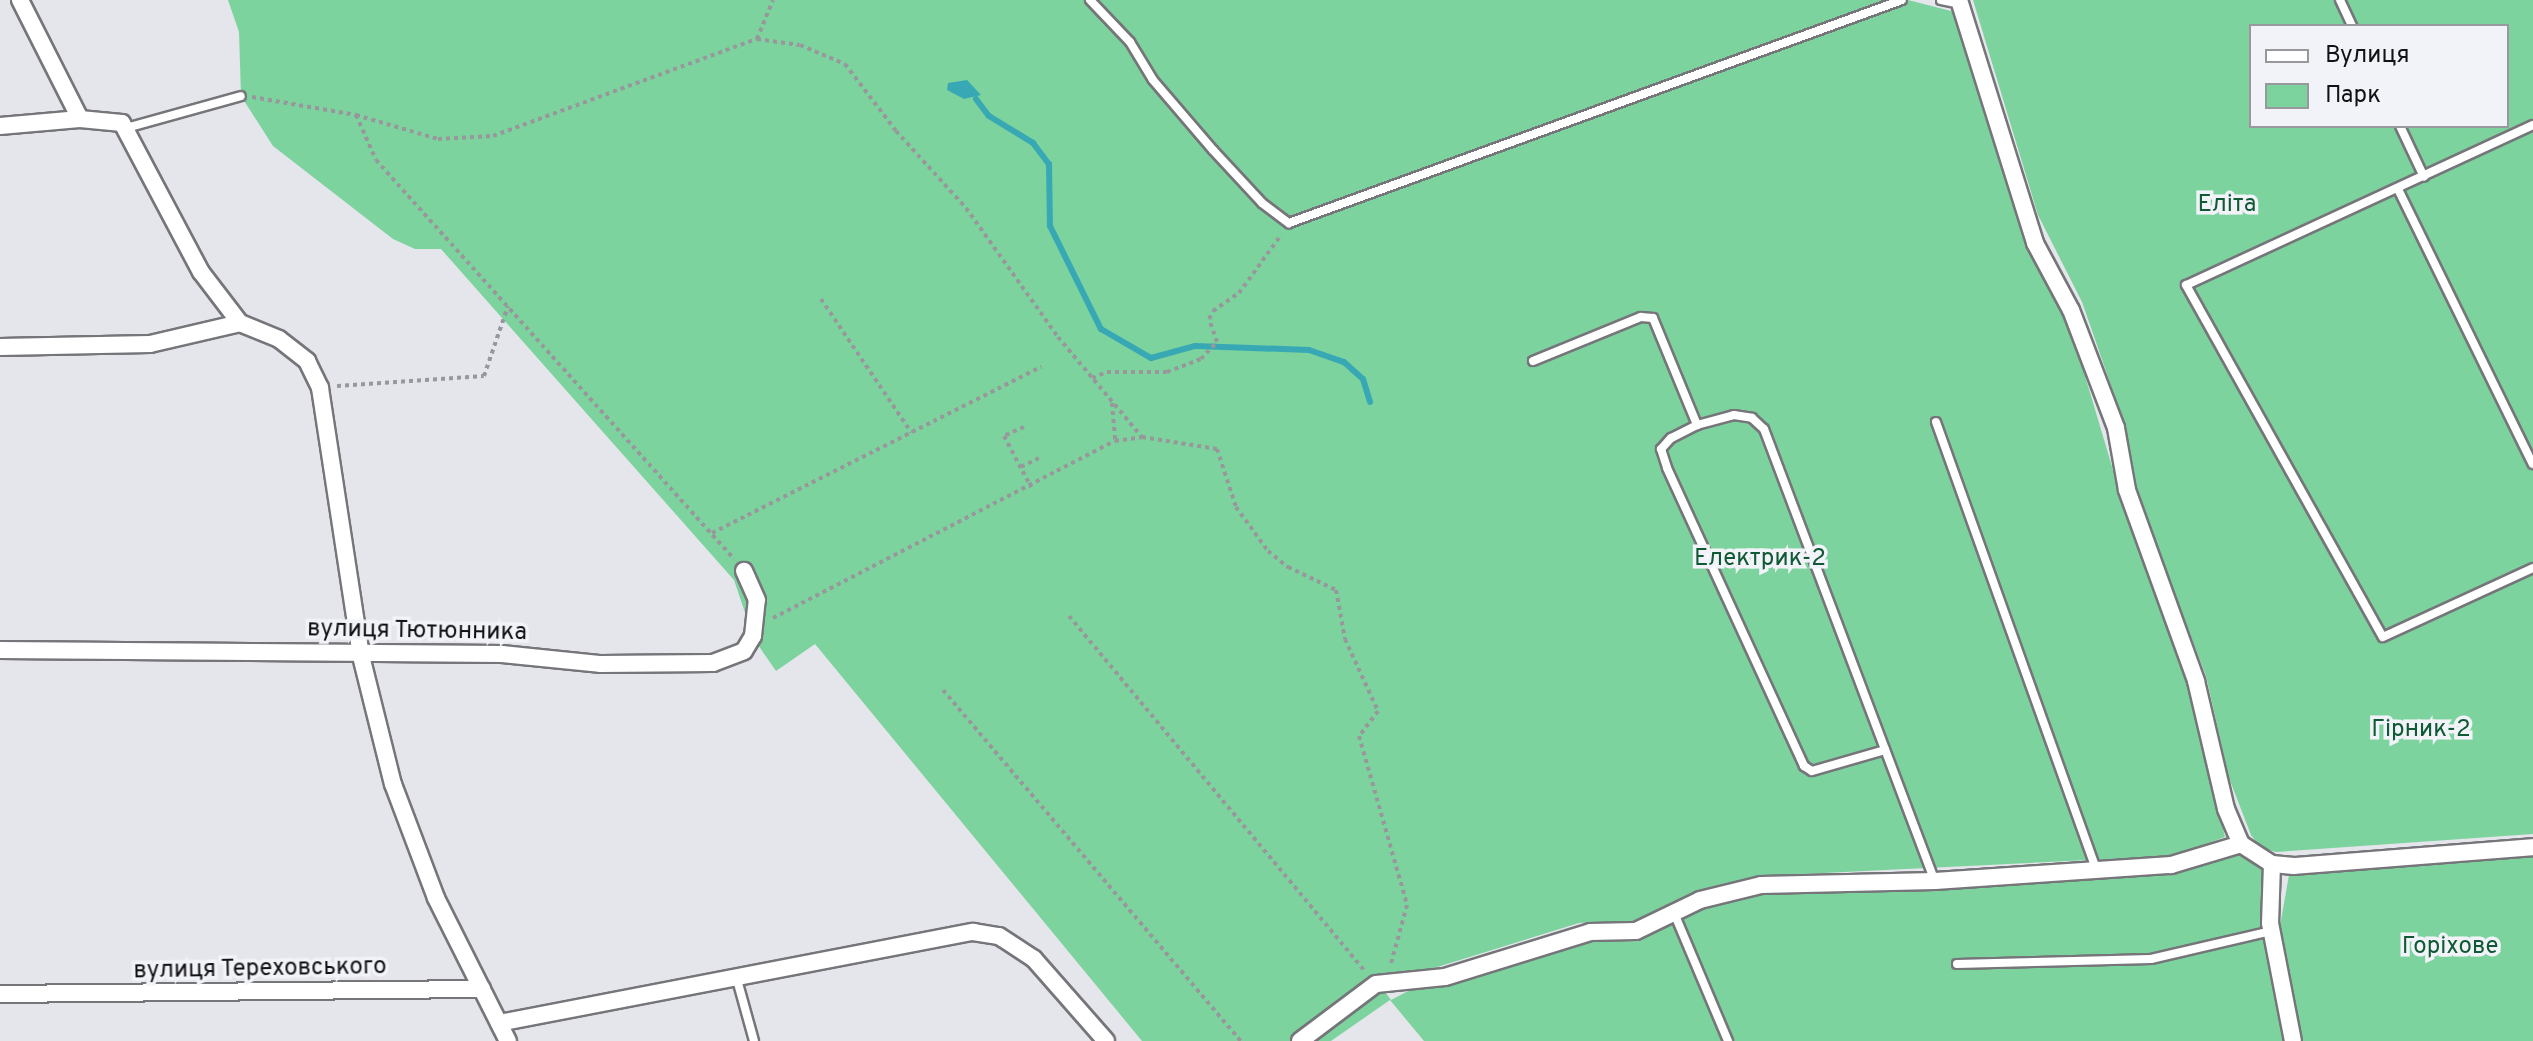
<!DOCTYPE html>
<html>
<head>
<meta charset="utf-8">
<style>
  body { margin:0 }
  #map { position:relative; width:2533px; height:1041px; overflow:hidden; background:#e5e5ec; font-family:Overpass,sans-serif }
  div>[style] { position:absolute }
  .green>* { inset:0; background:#7dd39e }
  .water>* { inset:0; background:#38a9b4 }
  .stream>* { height:6px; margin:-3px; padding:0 3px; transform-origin:3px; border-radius:3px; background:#38a9b4 }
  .path>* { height:4px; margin-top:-2px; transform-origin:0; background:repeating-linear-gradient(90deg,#97979c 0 4px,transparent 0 8px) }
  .roads { filter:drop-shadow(2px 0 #75757a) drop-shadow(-2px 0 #75757a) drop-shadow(0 2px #75757a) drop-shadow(0 -2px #75757a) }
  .service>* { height:8px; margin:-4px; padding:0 4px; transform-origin:4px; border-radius:4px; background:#fff }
  .minor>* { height:16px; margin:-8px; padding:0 8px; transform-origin:8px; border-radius:8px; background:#fff }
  span { translate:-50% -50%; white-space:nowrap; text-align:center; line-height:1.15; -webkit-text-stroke:7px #f2f3f9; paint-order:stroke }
  .park-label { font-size:24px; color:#0f5934 }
  .street-label { font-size:24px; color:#121214 }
  .legend { position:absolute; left:2249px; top:24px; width:260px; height:104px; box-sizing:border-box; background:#f2f3f9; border:2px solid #98999d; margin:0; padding:10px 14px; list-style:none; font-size:24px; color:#121214 }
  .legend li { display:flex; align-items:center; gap:16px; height:40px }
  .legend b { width:40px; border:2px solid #98999d }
</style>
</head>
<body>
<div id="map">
  <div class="green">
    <div style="clip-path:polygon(228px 0,1908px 0,1955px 12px,2066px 312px,2119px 490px,2187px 679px,2225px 837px,2173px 856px,1760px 876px,1696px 893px,1633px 921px,1579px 923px,1434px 968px,1374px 977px,1391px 1000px,1412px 989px,1436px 988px,1590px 942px,1639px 941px,1702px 908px,1760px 893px,2171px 874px,2241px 853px,2264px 872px,2264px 924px,2285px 1041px,1424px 1041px,1390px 1000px,1331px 1041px,1142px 1041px,815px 644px,776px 671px,754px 639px,734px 580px,441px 249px,415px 249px,393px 239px,273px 146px,241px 96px,239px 32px)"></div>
    <div style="clip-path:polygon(evenodd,1973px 0,2533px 0,2533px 834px,2276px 852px,2260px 847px,2251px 835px,2229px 778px,2206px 676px,2134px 486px,2122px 417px,2082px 302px,2038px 215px,1973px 0,2251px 26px,2507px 26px,2507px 126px,2251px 126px,2251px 26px)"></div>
    <div style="clip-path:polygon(2533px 857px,2533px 1041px,2301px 1041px,2280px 926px,2289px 875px)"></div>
  </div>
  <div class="water">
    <div style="clip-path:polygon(967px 80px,981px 95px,964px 99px,947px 90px,948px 83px)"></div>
  </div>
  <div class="stream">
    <div style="left:976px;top:99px;width:21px;rotate:53deg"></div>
    <div style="left:989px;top:116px;width:52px;rotate:31.5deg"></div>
    <div style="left:1033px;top:143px;width:26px;rotate:53deg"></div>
    <div style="left:1049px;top:164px;width:62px;rotate:89.1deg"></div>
    <div style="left:1050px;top:226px;width:115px;rotate:63.7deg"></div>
    <div style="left:1101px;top:329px;width:58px;rotate:30.1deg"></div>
    <div style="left:1151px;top:358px;width:46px;rotate:-15.3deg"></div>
    <div style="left:1195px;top:346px;width:114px;rotate:2deg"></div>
    <div style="left:1309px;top:350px;width:37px;rotate:19deg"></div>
    <div style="left:1344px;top:362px;width:25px;rotate:42deg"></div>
    <div style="left:1363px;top:379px;width:24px;rotate:73deg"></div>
  </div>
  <div class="path">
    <div style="left:757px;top:39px;width:43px;rotate:7.9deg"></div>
    <div style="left:800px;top:45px;width:49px;rotate:22.9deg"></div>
    <div style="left:845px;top:64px;width:84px;rotate:52.7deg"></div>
    <div style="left:896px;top:131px;width:104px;rotate:47.7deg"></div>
    <div style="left:966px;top:208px;width:158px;rotate:54.5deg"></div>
    <div style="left:1058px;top:337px;width:131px;rotate:50deg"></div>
    <div style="left:252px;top:97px;width:106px;rotate:9.8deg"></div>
    <div style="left:356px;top:115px;width:85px;rotate:16.3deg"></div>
    <div style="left:438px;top:139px;width:55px;rotate:-3.1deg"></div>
    <div style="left:493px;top:136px;width:281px;rotate:-20.2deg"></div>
    <div style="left:757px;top:39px;width:42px;rotate:-67.7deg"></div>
    <div style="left:356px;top:115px;width:49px;rotate:66deg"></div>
    <div style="left:376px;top:160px;width:536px;rotate:48.1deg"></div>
    <div style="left:821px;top:299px;width:161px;rotate:55.9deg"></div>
    <div style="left:1092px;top:378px;width:16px;rotate:-22deg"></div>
    <div style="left:1107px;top:372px;width:60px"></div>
    <div style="left:1167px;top:372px;width:36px;rotate:-21deg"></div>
    <div style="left:1201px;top:359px;width:23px;rotate:-47deg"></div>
    <div style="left:1217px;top:342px;width:24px;rotate:-109deg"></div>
    <div style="left:1209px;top:319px;width:9px;rotate:-63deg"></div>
    <div style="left:1213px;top:311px;width:32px;rotate:-35deg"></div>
    <div style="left:1239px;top:293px;width:72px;rotate:-54.1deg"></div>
    <div style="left:337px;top:386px;width:147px;rotate:-3.9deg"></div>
    <div style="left:484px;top:376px;width:74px;rotate:-71.1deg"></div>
    <div style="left:1112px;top:403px;width:38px;rotate:85deg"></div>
    <div style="left:1024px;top:427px;width:22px;rotate:156deg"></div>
    <div style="left:1004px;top:436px;width:58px;rotate:62.1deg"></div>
    <div style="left:1021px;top:467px;width:20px;rotate:-27deg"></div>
    <div style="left:712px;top:533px;width:369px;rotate:-26.8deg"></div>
    <div style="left:1069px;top:616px;width:461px;rotate:50.2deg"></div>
    <div style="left:773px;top:618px;width:385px;rotate:-27.4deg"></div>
    <div style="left:1115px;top:441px;width:27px;rotate:-8deg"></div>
    <div style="left:1142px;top:437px;width:76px;rotate:9.1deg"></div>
    <div style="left:1217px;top:449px;width:61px;rotate:71.9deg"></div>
    <div style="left:1236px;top:507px;width:54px;rotate:54deg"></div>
    <div style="left:1268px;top:551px;width:26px;rotate:39deg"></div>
    <div style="left:1288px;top:567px;width:53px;rotate:25.6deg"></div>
    <div style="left:1336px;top:590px;width:50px;rotate:79.6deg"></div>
    <div style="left:1345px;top:639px;width:79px;rotate:65.4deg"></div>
    <div style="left:1378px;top:711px;width:31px;rotate:127deg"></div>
    <div style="left:1359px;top:736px;width:176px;rotate:74.1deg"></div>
    <div style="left:1407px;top:905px;width:64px;rotate:105.3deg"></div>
    <div style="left:943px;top:690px;width:460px;rotate:49.7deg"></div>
  </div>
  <div class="roads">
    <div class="service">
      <div style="left:1090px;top:0;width:58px;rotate:46.4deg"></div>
      <div style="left:1130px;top:42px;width:44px;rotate:58.8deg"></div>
      <div style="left:1153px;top:80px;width:92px;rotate:49.4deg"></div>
      <div style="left:1213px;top:150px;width:72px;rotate:47.2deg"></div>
      <div style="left:1262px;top:203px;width:34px;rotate:37deg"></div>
      <div style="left:1289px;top:223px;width:652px;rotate:-19.99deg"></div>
      <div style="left:1941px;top:0;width:19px;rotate:12deg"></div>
      <div style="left:2340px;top:0;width:29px;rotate:65deg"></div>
      <div style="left:2533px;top:125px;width:382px;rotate:155.2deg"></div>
      <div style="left:2186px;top:285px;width:403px;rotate:60.8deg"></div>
      <div style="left:2383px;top:637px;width:165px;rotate:-24.7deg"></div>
      <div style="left:2400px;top:126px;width:56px;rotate:64.8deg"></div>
      <div style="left:126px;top:128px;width:119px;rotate:-15.5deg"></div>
      <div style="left:2398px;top:189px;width:306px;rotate:63.9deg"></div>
      <div style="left:1533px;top:361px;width:117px;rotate:-22.2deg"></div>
      <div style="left:1641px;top:317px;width:12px;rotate:5deg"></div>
      <div style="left:1653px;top:318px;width:116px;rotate:67.6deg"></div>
      <div style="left:1697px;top:425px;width:29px;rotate:153deg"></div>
      <div style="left:1671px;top:438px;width:15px;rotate:132deg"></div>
      <div style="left:1661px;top:449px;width:20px;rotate:72deg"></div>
      <div style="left:1667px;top:468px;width:328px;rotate:65.3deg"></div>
      <div style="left:1804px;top:766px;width:9px;rotate:32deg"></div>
      <div style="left:1812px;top:771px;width:76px;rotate:-16deg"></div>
      <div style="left:1936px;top:422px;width:476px;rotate:70.3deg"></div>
      <div style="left:1697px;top:425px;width:38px;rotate:-15deg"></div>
      <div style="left:1734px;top:415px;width:18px;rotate:9deg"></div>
      <div style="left:1752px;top:418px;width:16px;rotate:43deg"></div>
      <div style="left:1764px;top:429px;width:483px;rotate:69.3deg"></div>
      <div style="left:1674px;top:913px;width:139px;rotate:67.1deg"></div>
      <div style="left:1957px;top:964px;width:194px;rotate:-1.5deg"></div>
      <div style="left:2151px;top:959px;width:123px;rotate:-13.1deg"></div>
      <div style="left:736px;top:976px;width:67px;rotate:74.5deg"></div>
    </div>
    <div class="minor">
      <div style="left:20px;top:0;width:133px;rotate:63.2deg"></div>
      <div style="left:1959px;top:0;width:255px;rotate:72.6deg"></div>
      <div style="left:2035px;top:243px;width:76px;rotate:61.8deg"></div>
      <div style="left:2071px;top:310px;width:126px;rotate:69.1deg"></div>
      <div style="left:2116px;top:428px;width:63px;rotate:79.9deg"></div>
      <div style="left:2127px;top:490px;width:203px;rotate:70.1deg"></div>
      <div style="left:2196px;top:681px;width:131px;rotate:76.8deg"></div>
      <div style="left:2226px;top:809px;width:38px;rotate:67deg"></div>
      <div style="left:2241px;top:844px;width:37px;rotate:33deg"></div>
      <div style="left:2272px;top:864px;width:22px;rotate:5deg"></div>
      <div style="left:2294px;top:866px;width:240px;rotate:-4.5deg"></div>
      <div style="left:0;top:126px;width:80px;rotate:-5deg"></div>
      <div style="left:80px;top:119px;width:42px;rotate:5.4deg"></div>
      <div style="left:122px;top:123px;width:169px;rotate:62.1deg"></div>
      <div style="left:201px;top:272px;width:64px;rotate:52.6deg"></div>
      <div style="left:0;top:347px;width:150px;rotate:-1.1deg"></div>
      <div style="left:150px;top:344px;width:92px;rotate:-13.1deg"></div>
      <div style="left:240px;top:323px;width:42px;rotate:22.3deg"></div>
      <div style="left:279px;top:339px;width:36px;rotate:38deg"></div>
      <div style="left:307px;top:361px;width:30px;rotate:64deg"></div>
      <div style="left:320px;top:388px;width:271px;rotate:81.3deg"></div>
      <div style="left:361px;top:656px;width:132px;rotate:76deg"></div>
      <div style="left:393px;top:784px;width:122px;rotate:69.3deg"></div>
      <div style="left:436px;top:898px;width:160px;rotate:63.3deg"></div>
      <div style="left:0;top:650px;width:502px;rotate:0.46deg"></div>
      <div style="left:502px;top:654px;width:100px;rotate:5.8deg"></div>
      <div style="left:601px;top:664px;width:112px;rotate:-0.5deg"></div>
      <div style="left:713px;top:663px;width:33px;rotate:-21deg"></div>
      <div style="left:744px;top:651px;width:17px;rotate:-59deg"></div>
      <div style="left:753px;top:636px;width:36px;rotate:-84deg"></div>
      <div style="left:757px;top:600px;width:32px;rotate:-114deg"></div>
      <div style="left:2272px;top:864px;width:59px;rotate:91.9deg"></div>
      <div style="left:2270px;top:923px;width:120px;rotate:79deg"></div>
      <div style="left:0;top:994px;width:482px;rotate:-0.6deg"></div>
      <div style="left:499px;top:1023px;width:483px;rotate:-10.9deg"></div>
      <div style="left:973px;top:932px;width:26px;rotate:9deg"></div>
      <div style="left:999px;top:936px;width:42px;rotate:33.3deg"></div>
      <div style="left:1034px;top:959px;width:109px;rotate:48.7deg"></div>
      <div style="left:1300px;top:1041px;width:95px;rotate:-36.9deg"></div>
      <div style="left:1376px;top:984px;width:69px;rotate:-5.8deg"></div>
      <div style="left:1445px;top:977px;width:152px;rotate:-17.2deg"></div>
      <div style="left:1590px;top:932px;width:46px;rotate:-1.2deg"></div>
      <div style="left:1636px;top:931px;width:71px;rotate:-25.8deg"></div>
      <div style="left:1700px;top:900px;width:63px;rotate:-13.8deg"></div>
      <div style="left:1761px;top:885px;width:174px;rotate:-1.3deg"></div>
      <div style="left:1935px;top:881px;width:237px;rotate:-3.9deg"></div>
      <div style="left:2171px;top:865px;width:73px;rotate:-16.7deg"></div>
    </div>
  </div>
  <div class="park-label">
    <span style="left:2227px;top:206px">Еліта</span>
    <span style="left:1760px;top:560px">Електрик-2</span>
    <span style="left:2421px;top:731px">Гірник-2</span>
    <span style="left:2450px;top:948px">Горіхове</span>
  </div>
  <div class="street-label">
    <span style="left:417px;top:632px;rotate:1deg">вулиця Тютюнника</span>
    <span style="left:260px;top:970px;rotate:-1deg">вулиця Тереховського</span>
  </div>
  <ul class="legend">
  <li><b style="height:10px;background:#fff"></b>Вулиця</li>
  <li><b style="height:22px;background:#7dd39e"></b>Парк</li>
  </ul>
</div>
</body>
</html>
